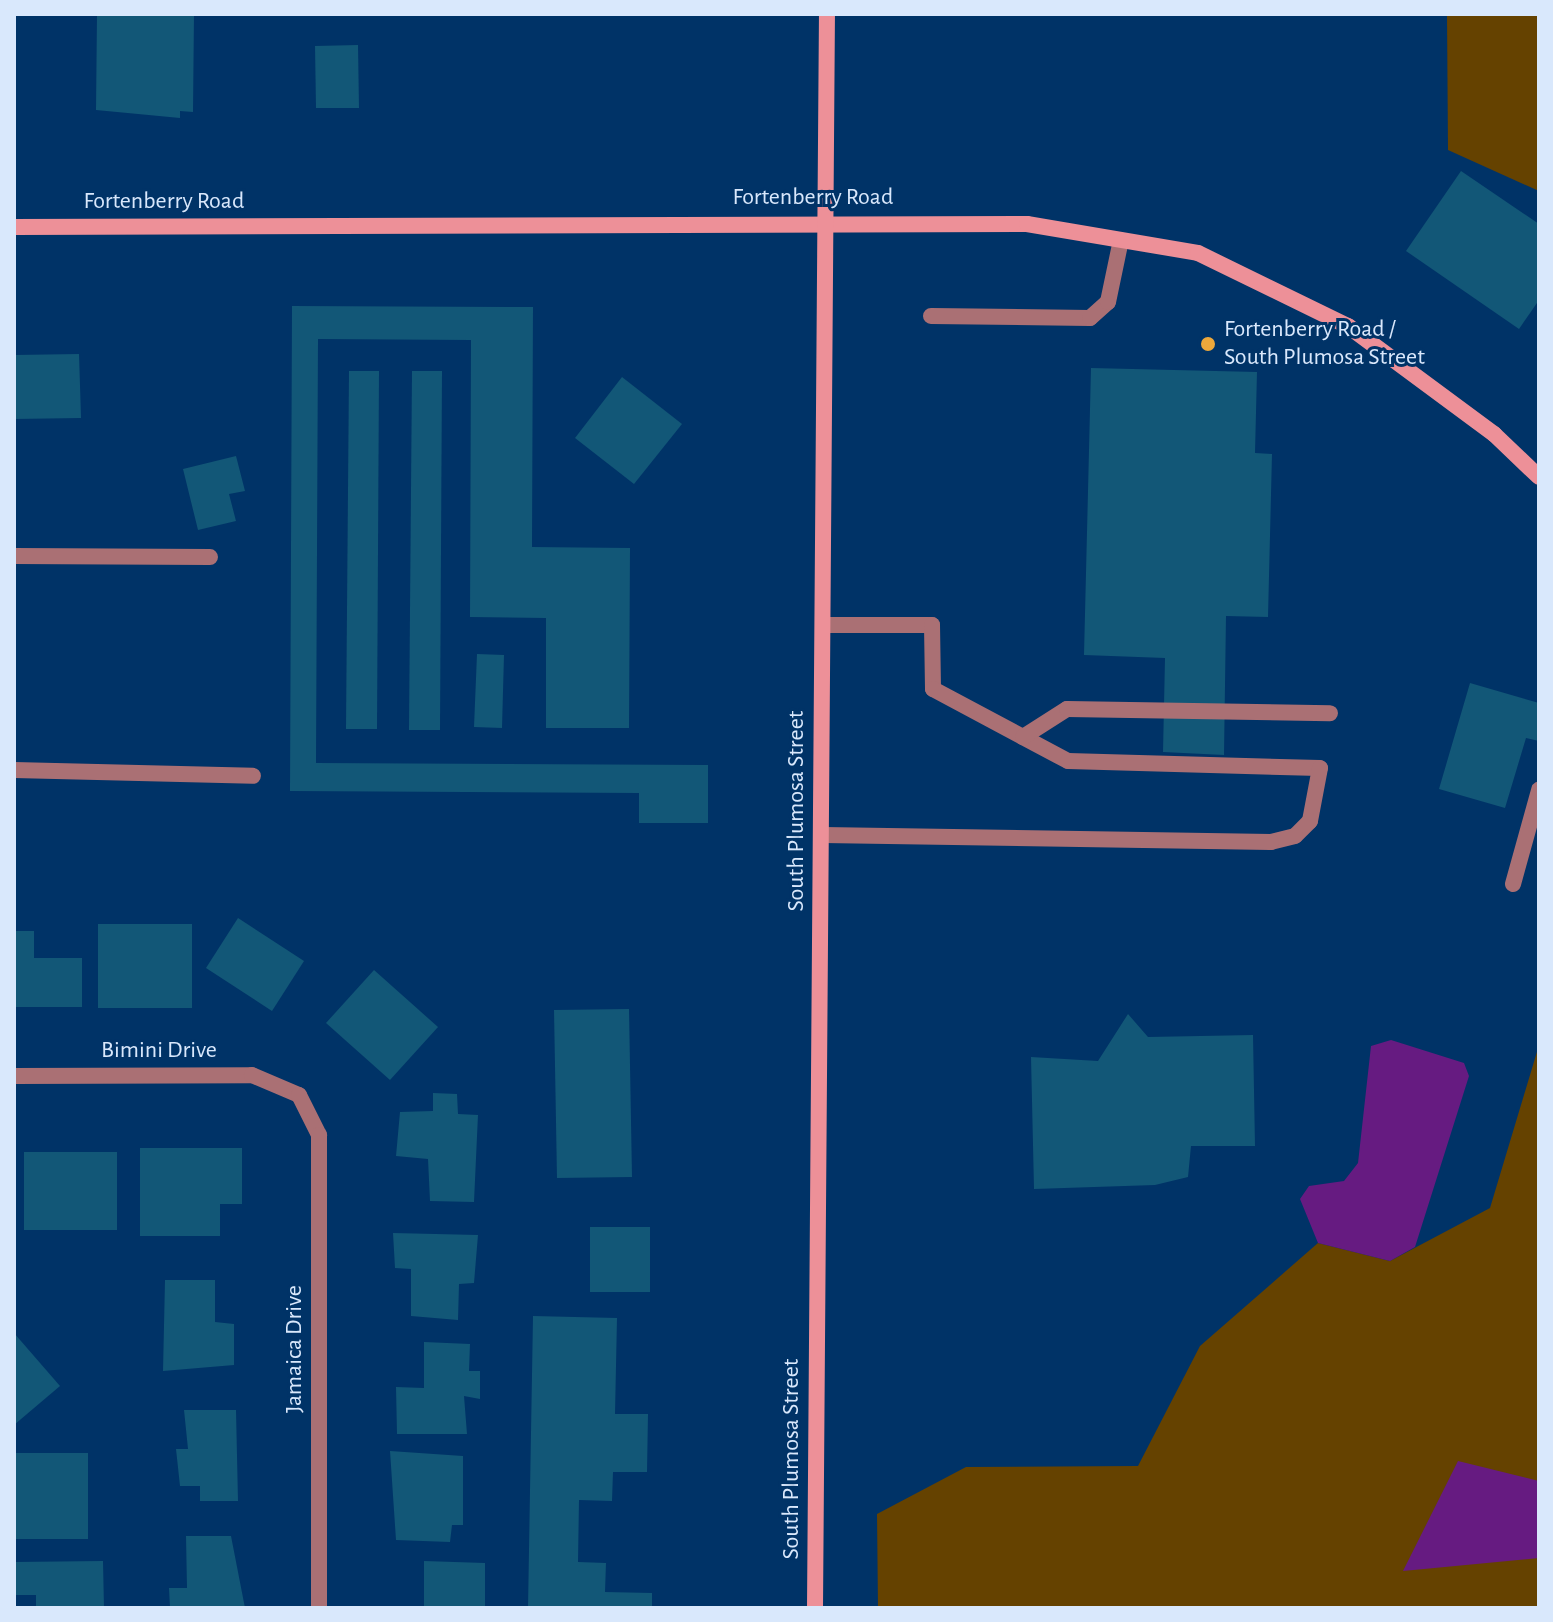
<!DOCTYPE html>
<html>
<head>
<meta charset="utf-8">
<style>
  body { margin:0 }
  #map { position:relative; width:1553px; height:1622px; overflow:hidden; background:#003367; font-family:"Alegreya Sans",sans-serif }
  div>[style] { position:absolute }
  .green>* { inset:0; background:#654200 }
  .water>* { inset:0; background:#661b81 }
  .building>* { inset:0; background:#125777 }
  .lane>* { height:16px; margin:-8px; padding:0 8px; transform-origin:8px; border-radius:8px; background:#aa7074 }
  .street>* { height:16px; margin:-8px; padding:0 8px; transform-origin:8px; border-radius:8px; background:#aa7074 }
  .secondary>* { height:16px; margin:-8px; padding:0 8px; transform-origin:8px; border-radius:8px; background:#ed9098 }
  .dots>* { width:22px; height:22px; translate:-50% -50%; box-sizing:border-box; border:4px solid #003367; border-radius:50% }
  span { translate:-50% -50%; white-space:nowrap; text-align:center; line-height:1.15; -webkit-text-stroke:6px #003367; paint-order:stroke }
  .street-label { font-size:24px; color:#d9e8fc }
  .poi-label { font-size:24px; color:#d9e8fc }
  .left { translate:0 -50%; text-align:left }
  .frame { position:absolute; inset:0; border:16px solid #d9e8fc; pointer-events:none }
</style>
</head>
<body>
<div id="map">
  <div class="green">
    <div style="clip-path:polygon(1447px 14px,1539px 14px,1539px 191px,1448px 150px)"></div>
    <div style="clip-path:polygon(1539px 1045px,1539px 1608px,878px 1608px,877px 1514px,966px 1467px,1138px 1466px,1200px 1346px,1318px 1243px,1390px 1261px,1490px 1208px)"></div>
  </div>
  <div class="water">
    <div style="clip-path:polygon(1391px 1040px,1464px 1063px,1469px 1076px,1415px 1247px,1390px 1261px,1318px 1243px,1300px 1199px,1309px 1186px,1344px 1181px,1358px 1163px,1371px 1046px)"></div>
    <div style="clip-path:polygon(1458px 1461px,1539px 1481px,1539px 1558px,1403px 1571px)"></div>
  </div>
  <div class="building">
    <div style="clip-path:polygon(97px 14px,194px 14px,193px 112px,180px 111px,180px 118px,96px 110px)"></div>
    <div style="clip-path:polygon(358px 45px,359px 108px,316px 108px,315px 46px)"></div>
    <div style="clip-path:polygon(1461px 171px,1539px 224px,1539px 300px,1519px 329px,1406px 251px)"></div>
    <div style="clip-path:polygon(292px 306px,533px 307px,532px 547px,630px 548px,629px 728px,546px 728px,546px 618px,470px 617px,471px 340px,318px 339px,316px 763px,708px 765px,708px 823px,639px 823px,639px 793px,290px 791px)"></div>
    <div style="clip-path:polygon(79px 354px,81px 418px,14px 419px,14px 355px)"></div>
    <div style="clip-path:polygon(1091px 368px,1257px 372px,1255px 453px,1272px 454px,1268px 617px,1226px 616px,1224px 755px,1163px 752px,1165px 658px,1084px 655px)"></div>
    <div style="clip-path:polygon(349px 371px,379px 371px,377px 729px,346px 729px)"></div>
    <div style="clip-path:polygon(412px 371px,442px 371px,440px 730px,409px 730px)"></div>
    <div style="clip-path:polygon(622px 377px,682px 424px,634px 484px,575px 438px)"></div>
    <div style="clip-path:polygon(236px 456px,245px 491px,229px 494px,236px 521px,198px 530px,183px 469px)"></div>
    <div style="clip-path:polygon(477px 654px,504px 655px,502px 728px,474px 727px)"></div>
    <div style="clip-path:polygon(1470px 683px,1539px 703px,1539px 741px,1526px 738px,1505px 808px,1439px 789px)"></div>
    <div style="clip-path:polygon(238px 918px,304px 961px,272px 1011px,206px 968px)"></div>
    <div style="clip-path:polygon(98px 924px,192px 924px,192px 1008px,98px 1008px)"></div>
    <div style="clip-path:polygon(14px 931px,34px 931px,34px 958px,82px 958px,82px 1007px,14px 1007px)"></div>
    <div style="clip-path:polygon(374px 970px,438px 1027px,390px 1080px,326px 1023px)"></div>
    <div style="clip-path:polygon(629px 1009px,632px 1177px,557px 1178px,554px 1010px)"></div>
    <div style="clip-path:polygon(1128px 1014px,1148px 1037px,1253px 1035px,1255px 1146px,1191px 1146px,1188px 1177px,1155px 1185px,1034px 1189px,1031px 1057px,1098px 1061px)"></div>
    <div style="clip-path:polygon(433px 1093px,457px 1094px,458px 1114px,478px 1115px,474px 1202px,430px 1201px,428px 1159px,396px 1156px,400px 1112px,433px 1111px)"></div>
    <div style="clip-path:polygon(140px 1148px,242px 1148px,242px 1204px,220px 1204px,220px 1236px,140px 1236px)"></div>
    <div style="clip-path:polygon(24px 1152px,117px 1152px,117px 1230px,24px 1230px)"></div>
    <div style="clip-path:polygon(590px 1227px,650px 1227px,650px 1292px,590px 1292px)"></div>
    <div style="clip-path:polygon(393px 1233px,478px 1235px,474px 1283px,459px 1284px,458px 1320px,411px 1316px,411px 1269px,395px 1268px)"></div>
    <div style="clip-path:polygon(165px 1280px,215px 1280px,215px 1322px,234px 1324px,234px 1365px,163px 1371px)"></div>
    <div style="clip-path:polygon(533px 1316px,617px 1318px,615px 1414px,648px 1414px,647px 1472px,613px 1472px,612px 1501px,579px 1500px,578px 1562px,606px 1563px,605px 1592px,652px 1593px,652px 1608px,528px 1608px)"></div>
    <div style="clip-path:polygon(14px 1333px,60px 1386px,14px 1425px)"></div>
    <div style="clip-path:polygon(424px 1342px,470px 1344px,469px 1371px,480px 1371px,480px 1399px,464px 1396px,467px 1434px,397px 1434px,396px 1387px,424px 1388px)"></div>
    <div style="clip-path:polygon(184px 1410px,236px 1410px,238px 1501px,200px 1501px,200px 1486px,180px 1486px,176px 1449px,188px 1449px)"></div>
    <div style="clip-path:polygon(390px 1451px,463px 1456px,463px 1525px,452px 1525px,450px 1542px,396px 1540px)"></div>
    <div style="clip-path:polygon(14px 1453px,88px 1453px,88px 1539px,14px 1539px)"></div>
    <div style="clip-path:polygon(186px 1536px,231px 1536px,245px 1608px,170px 1608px,169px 1588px,187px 1588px)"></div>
    <div style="clip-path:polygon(103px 1561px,104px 1608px,36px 1608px,36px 1595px,14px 1595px,14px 1562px)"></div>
    <div style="clip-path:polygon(424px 1561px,485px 1563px,485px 1608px,424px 1608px)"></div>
  </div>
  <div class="lane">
    <div style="left:931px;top:316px;width:159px;rotate:0.7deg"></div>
    <div style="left:1090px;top:318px;width:24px;rotate:-42deg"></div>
    <div style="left:1108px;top:302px;width:63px;rotate:-78.2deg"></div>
    <div style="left:14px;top:556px;width:196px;rotate:0.3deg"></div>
    <div style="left:823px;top:625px;width:109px"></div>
    <div style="left:932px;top:625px;width:64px;rotate:89.1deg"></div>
    <div style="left:933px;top:689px;width:153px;rotate:28.1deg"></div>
    <div style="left:1068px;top:761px;width:252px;rotate:1.6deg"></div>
    <div style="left:1320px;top:768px;width:54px;rotate:100.7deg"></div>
    <div style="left:1310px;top:821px;width:21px;rotate:135deg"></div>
    <div style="left:1295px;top:836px;width:25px;rotate:166deg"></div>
    <div style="left:1271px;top:842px;width:448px;rotate:-179.1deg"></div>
    <div style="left:1023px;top:737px;width:52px;rotate:-32.5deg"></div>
    <div style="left:1067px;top:709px;width:263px;rotate:0.9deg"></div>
    <div style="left:14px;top:770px;width:239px;rotate:1.4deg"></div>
    <div style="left:1513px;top:884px;width:98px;rotate:-74.5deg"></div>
  </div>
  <div class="street">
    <div style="left:14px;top:1076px;width:238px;rotate:-0.2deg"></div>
    <div style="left:252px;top:1075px;width:51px;rotate:23.1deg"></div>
    <div style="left:299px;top:1095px;width:45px;rotate:63.4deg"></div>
    <div style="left:319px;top:1135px;width:473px;rotate:90deg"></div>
  </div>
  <div class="secondary">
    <div style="left:14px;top:227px;width:1013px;rotate:-0.17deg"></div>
    <div style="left:1027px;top:224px;width:173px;rotate:9.6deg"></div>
    <div style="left:1198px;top:253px;width:167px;rotate:26deg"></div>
    <div style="left:1348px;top:326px;width:182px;rotate:36.5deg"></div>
    <div style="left:1494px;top:434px;width:62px;rotate:43.7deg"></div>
    <div style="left:815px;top:1608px;width:1594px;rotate:-89.57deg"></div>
  </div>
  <div class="dots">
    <div style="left:1208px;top:344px;background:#eda83b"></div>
  </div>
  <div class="street-label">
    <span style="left:813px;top:198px">Fortenberry Road</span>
    <span style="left:164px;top:202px">Fortenberry Road</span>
    <span style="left:797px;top:811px;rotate:-90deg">South Plumosa Street</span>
    <span style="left:159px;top:1051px">Bimini Drive</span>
    <span style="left:295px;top:1349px;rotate:-90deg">Jamaica Drive</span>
    <span style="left:792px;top:1459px;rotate:-90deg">South Plumosa Street</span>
  </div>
  <div class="poi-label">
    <span class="left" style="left:1224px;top:344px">Fortenberry Road /<br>South Plumosa Street</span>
  </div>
  <div class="frame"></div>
</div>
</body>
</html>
